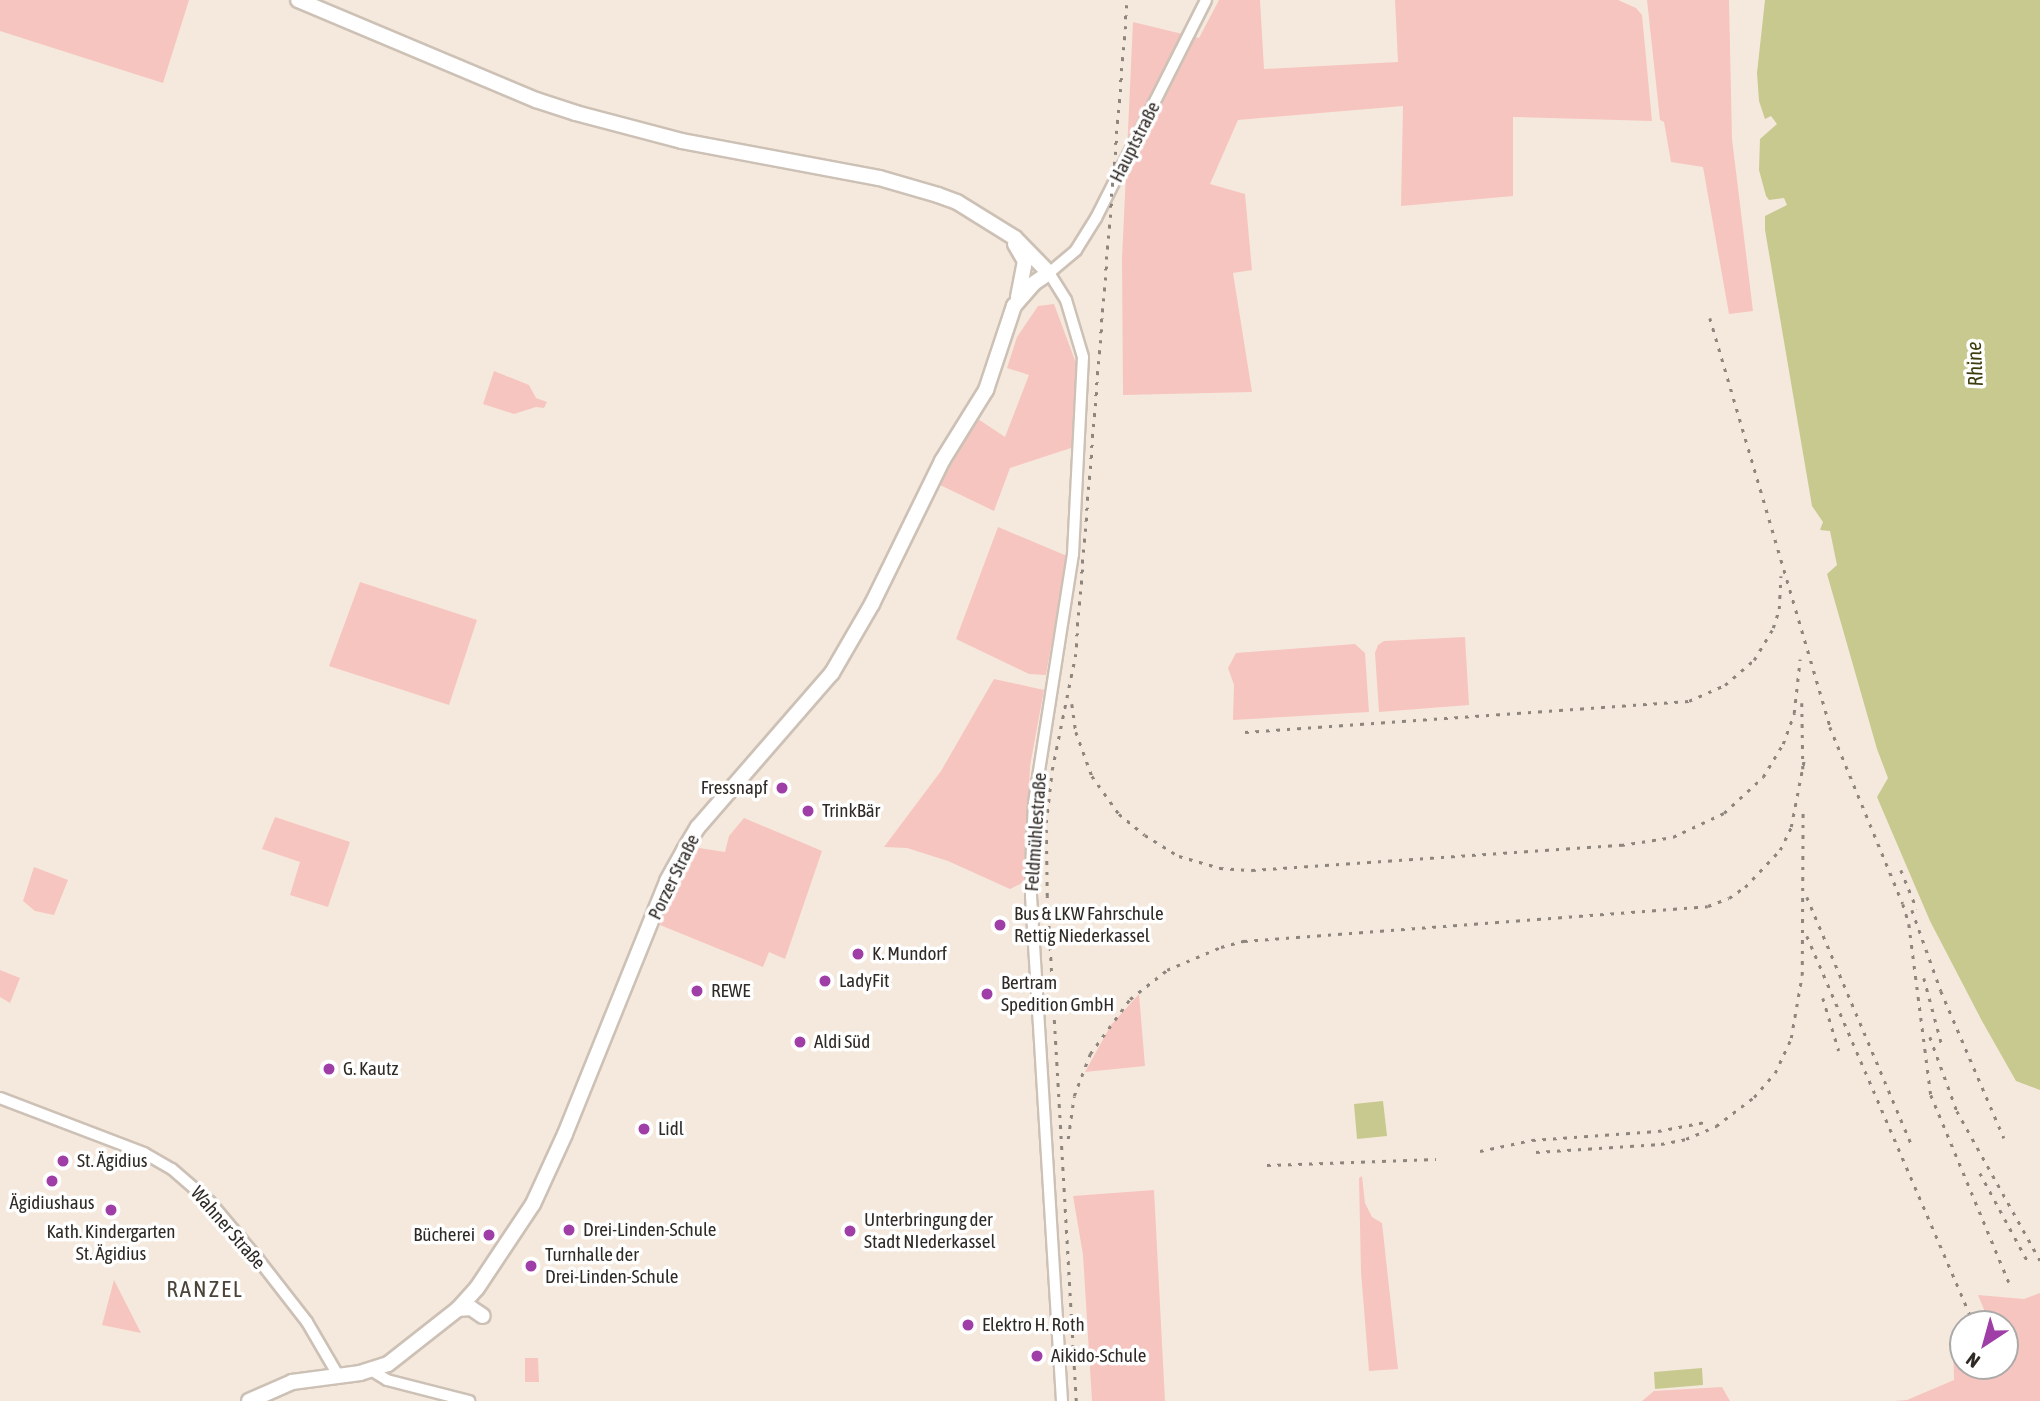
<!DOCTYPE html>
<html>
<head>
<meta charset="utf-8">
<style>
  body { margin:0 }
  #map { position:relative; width:2040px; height:1401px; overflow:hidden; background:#f5e9dd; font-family:"Asap Condensed",sans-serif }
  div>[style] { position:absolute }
  .green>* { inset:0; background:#f7c5bf }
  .water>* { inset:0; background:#c8c98e }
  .roads { filter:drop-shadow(2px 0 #cdc1b6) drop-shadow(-2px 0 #cdc1b6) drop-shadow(0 2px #cdc1b6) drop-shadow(0 -2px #cdc1b6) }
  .minor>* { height:10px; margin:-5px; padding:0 5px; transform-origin:5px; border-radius:5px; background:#fff }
  .major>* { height:14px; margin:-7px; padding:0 7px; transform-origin:7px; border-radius:7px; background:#fff }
  .rail>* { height:2.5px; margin-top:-1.25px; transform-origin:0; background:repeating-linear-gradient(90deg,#8e857d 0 3.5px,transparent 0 10.5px) }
  .dots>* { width:19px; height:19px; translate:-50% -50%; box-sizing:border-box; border:4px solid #fff; border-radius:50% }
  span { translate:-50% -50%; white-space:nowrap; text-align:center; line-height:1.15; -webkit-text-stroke:7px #fff; paint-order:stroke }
  .street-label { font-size:19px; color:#2f2a26 }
  .poi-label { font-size:19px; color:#2f2a26 }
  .right { translate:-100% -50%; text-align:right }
  .left { translate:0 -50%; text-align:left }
  .water-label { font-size:21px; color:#3c3c0d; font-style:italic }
  .quarter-label { font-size:23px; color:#4c4339; letter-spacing:2px }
  .north { position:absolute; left:1949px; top:1310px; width:70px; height:70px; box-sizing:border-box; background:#fff; border:2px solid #acaaa8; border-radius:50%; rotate:216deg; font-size:19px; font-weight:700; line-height:28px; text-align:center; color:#2f2a26 }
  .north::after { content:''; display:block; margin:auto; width:24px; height:32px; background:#9e3ea6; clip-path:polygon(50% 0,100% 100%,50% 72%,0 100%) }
</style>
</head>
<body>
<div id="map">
  <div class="green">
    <div style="clip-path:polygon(0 0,189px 0,163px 83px,0 31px)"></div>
    <div style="clip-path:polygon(1219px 0,1260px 0,1264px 69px,1398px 62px,1395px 0,1618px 0,1636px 8px,1642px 15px,1652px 121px,1513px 117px,1513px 196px,1401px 206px,1403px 106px,1238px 120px,1210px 184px,1245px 194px,1252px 270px,1233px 273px,1252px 392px,1123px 395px,1122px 259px,1133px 22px,1199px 38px)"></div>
    <div style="clip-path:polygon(1647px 0,1729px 0,1732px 139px,1753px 311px,1729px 314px,1703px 167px,1671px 162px,1664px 122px,1660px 120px)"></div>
    <div style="clip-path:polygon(1054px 304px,1076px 363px,1074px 447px,1010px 468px,994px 511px,938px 484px,961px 441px,978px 419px,1005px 437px,1029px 375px,1007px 368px,1017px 337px,1038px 306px)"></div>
    <div style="clip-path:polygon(494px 371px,529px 385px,536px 398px,547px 402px,544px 408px,536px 407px,514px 414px,483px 404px)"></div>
    <div style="clip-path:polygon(998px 527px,1067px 556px,1046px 675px,1029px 674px,956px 639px)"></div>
    <div style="clip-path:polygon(360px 582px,477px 620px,449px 705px,329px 666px)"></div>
    <div style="clip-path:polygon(1465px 637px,1469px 705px,1379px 712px,1375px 653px,1378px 645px,1384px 641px)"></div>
    <div style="clip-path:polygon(1355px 644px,1365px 653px,1369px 712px,1233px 720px,1234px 685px,1228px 668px,1236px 653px)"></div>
    <div style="clip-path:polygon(994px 679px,1044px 690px,1030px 766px,1026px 881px,1010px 889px,948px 861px,907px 848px,884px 847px,941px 771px)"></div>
    <div style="clip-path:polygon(275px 817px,350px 842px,328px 907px,290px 895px,300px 862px,262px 849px)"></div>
    <div style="clip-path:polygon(744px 818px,822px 851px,785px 959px,769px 952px,763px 967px,660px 925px,684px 867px,699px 848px,725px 852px,729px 836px)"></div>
    <div style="clip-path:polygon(34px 867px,68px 880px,54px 915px,35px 911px,23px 901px)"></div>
    <div style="clip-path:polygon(0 970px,20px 978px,10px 1003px,0 997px)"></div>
    <div style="clip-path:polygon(1139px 994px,1145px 1066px,1085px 1072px,1111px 1025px)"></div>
    <div style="clip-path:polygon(1362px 1176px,1365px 1203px,1372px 1217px,1382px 1223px,1398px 1369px,1369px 1371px,1361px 1272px,1359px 1178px)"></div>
    <div style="clip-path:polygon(1154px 1190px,1165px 1401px,1092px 1401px,1083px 1255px,1073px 1196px)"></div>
    <div style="clip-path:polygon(114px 1280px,141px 1333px,102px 1325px)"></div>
    <div style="clip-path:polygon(2040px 1293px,2040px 1401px,1894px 1401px,1907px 1400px,1954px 1380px,1953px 1341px,1963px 1340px,1963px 1366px,2005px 1366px,2005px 1324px,1990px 1324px,1978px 1295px,2024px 1299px)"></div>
    <div style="clip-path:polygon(525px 1358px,538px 1358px,539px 1382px,525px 1382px)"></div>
    <div style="clip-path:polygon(1722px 1387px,1730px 1401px,1642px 1401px,1654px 1391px)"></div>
  </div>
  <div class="water">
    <div style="clip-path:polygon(1765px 0,2040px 0,2040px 1090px,2016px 1081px,1982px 1021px,1930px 921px,1877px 797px,1888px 778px,1877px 749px,1827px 574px,1837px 565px,1830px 531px,1820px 530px,1823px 522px,1812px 506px,1765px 230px,1765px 216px,1787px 205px,1784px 198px,1769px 200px,1766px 196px,1759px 170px,1760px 139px,1777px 124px,1771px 116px,1765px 119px,1759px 101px,1757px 73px)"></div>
    <div style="clip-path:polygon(1383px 1101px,1387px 1136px,1357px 1139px,1354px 1104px)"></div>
    <div style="clip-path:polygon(1702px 1368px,1703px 1385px,1655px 1389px,1654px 1372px)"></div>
  </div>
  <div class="roads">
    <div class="minor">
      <div style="left:0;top:1098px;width:154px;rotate:20.9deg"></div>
      <div style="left:144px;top:1153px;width:32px;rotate:30deg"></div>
      <div style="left:172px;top:1169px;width:50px;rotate:41deg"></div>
      <div style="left:210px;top:1202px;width:75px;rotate:49.9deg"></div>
      <div style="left:258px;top:1259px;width:80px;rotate:52.1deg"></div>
      <div style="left:307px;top:1322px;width:61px;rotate:59.7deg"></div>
      <div style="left:371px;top:1370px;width:19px;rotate:32deg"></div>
      <div style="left:387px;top:1380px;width:85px;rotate:14.4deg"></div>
      <div style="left:1062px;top:1401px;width:506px;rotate:-93.51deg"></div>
      <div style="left:1031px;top:896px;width:54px;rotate:-88.9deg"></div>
      <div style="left:1032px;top:842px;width:39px;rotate:-87deg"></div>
      <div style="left:1034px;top:803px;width:252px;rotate:-81.1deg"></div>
      <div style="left:1073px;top:554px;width:197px;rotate:-87.1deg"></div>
      <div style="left:1083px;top:357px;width:59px;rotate:-106.6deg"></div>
      <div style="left:1066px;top:300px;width:32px;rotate:-122deg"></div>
      <div style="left:1049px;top:273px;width:35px;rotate:-40deg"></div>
      <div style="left:1076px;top:250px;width:38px;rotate:-58deg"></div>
      <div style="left:1096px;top:218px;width:244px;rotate:-63.2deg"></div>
    </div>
    <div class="major">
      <div style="left:1015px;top:244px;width:20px;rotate:60deg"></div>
      <div style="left:1025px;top:261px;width:37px;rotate:101deg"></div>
      <div style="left:458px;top:1309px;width:13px;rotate:-4deg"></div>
      <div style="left:471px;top:1308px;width:14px;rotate:34deg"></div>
      <div style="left:249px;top:1401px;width:47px;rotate:-23.8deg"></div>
      <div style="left:292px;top:1382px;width:69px;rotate:-7.5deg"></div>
      <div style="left:360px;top:1373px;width:29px;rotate:-18deg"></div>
      <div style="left:388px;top:1364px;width:89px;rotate:-38.2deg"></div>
      <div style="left:458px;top:1309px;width:28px;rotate:-48deg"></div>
      <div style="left:477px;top:1288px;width:101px;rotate:-56.3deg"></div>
      <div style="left:533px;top:1204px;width:77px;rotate:-65.4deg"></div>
      <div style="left:565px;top:1134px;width:273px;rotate:-68deg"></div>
      <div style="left:667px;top:881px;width:35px;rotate:-61deg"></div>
      <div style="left:684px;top:850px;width:27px;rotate:-59deg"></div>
      <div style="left:698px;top:827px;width:204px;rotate:-49deg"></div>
      <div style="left:832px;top:673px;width:80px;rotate:-59.9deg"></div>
      <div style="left:872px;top:604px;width:159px;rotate:-63.9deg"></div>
      <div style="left:942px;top:461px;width:84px;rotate:-58.2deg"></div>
      <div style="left:986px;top:390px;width:89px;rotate:-71.6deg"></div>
      <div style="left:1014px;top:306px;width:30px;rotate:-49deg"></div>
      <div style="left:1034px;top:283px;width:18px;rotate:-34deg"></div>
      <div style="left:1049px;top:273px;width:49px;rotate:-134.2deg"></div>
      <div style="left:1015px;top:238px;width:68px;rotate:-148.2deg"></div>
      <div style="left:957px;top:202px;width:20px;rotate:-160deg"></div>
      <div style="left:938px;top:195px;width:61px;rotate:-163.9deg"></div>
      <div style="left:879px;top:178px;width:200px;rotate:-169.4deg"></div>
      <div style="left:682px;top:141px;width:110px;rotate:-165.2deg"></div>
      <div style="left:576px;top:113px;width:42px;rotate:-162deg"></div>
      <div style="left:536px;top:100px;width:258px;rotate:-157.2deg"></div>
    </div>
  </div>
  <div class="rail">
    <div style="left:1710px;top:318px;width:426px;rotate:73.6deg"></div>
    <div style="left:1830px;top:727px;width:191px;rotate:67.6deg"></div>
    <div style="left:1903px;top:904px;width:21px;rotate:73deg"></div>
    <div style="left:1909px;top:924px;width:172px;rotate:82.7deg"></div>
    <div style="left:1931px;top:1095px;width:203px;rotate:67.4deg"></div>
    <div style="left:1802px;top:703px;width:66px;rotate:89.1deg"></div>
    <div style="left:1072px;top:704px;width:28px;rotate:82deg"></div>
    <div style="left:1076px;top:732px;width:47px;rotate:70deg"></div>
    <div style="left:1092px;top:776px;width:47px;rotate:54.6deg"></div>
    <div style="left:1119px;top:814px;width:33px;rotate:39deg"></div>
    <div style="left:1145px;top:835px;width:40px;rotate:32deg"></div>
    <div style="left:1179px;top:856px;width:43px;rotate:16.3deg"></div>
    <div style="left:1220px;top:868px;width:32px;rotate:4deg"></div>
    <div style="left:1252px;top:870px;width:370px;rotate:-3.9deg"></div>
    <div style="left:1621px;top:845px;width:53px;rotate:-8.7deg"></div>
    <div style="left:1673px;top:837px;width:56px;rotate:-25.2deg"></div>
    <div style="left:1724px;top:813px;width:53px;rotate:-42.7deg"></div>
    <div style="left:1763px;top:777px;width:39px;rotate:-59deg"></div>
    <div style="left:1783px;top:744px;width:33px;rotate:-70deg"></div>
    <div style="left:1794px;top:713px;width:54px;rotate:-83.7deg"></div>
    <div style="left:1245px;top:732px;width:445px;rotate:-4deg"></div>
    <div style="left:1689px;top:701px;width:39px;rotate:-24deg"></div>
    <div style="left:1725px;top:685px;width:38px;rotate:-41deg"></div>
    <div style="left:1754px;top:660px;width:37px;rotate:-59deg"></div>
    <div style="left:1773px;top:628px;width:20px;rotate:-72deg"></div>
    <div style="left:1779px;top:609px;width:33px;rotate:-87deg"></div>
    <div style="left:1901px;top:870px;width:42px;rotate:67.7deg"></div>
    <div style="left:1807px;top:897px;width:269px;rotate:67.1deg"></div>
    <div style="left:1912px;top:910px;width:86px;rotate:70.3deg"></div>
    <div style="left:1941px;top:991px;width:160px;rotate:66.8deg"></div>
    <div style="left:1807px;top:936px;width:415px;rotate:66.7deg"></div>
    <div style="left:1924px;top:978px;width:73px;rotate:75deg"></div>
    <div style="left:1823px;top:998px;width:55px;rotate:73.2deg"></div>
    <div style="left:1930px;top:1037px;width:79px;rotate:70deg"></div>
    <div style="left:1957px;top:1111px;width:171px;rotate:60.9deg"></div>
    <div style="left:1068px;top:1139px;width:43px;rotate:-82.1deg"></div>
    <div style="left:1074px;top:1096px;width:45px;rotate:-69.1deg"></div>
    <div style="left:1090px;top:1054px;width:68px;rotate:-54deg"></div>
    <div style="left:1130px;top:999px;width:47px;rotate:-38.1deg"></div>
    <div style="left:1167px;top:970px;width:59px;rotate:-23.1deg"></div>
    <div style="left:1221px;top:947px;width:24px;rotate:-15deg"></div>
    <div style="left:1244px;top:941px;width:465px;rotate:-4.3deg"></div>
    <div style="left:1708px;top:906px;width:22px;rotate:-21deg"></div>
    <div style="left:1729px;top:898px;width:19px;rotate:-35deg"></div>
    <div style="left:1745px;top:887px;width:51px;rotate:-46.6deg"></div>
    <div style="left:1780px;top:850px;width:25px;rotate:-64deg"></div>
    <div style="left:1791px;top:827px;width:68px;rotate:-79deg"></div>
    <div style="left:1480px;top:1151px;width:53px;rotate:-11.9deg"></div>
    <div style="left:1532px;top:1140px;width:126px;rotate:-4.1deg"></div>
    <div style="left:1658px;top:1131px;width:48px;rotate:-10.8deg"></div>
    <div style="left:1536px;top:1152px;width:125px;rotate:-3.7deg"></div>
    <div style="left:1661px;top:1144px;width:25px;rotate:-11deg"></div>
    <div style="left:1686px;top:1139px;width:33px;rotate:-23deg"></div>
    <div style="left:1716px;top:1126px;width:48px;rotate:-37.3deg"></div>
    <div style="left:1754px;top:1097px;width:32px;rotate:-49deg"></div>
    <div style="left:1775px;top:1073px;width:38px;rotate:-65deg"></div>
    <div style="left:1791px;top:1038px;width:64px;rotate:-80.1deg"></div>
    <div style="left:1802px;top:975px;width:167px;rotate:-89.7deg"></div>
    <div style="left:1267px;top:1165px;width:169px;rotate:-2deg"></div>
    <div style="left:1980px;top:1173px;width:99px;rotate:61.6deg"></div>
    <div style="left:1076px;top:1401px;width:506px;rotate:-93.29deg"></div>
    <div style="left:1047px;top:896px;width:73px;rotate:-90.8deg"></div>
    <div style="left:1046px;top:823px;width:53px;rotate:-83.5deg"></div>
    <div style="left:1052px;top:770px;width:115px;rotate:-78.5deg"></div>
    <div style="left:1075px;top:657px;width:659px;rotate:-85.47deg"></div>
  </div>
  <div class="dots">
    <div style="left:782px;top:788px;background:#9e3ea6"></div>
    <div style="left:808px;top:811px;background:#9e3ea6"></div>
    <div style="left:1000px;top:925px;background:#9e3ea6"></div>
    <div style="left:858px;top:954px;background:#9e3ea6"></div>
    <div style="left:825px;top:981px;background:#9e3ea6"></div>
    <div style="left:697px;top:991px;background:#9e3ea6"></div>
    <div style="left:987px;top:994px;background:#9e3ea6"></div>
    <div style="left:800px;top:1042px;background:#9e3ea6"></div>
    <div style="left:329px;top:1069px;background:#9e3ea6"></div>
    <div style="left:644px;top:1129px;background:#9e3ea6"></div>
    <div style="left:63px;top:1161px;background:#9e3ea6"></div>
    <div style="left:52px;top:1181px;background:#9e3ea6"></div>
    <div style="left:111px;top:1210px;background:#9e3ea6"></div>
    <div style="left:569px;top:1230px;background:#9e3ea6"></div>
    <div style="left:850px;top:1231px;background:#9e3ea6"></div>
    <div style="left:489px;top:1235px;background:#9e3ea6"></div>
    <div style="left:531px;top:1266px;background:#9e3ea6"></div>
    <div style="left:968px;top:1325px;background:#9e3ea6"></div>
    <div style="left:1037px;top:1356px;background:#9e3ea6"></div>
  </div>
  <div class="street-label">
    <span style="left:1135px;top:142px;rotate:-63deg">Hauptstraße</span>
    <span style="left:1036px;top:832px;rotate:-86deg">Feldmühlestraße</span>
    <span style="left:674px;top:877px;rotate:-64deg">Porzer Straße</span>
    <span style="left:228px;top:1228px;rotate:49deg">Wahner Straße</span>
  </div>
  <div class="poi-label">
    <span class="right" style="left:768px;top:788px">Fressnapf</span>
    <span class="left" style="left:822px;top:811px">TrinkBär</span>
    <span class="left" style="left:1014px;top:925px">Bus &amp; LKW Fahrschule<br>Rettig Niederkassel</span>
    <span class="left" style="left:872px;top:954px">K. Mundorf</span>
    <span class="left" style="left:839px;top:981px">LadyFit</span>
    <span class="left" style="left:1001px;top:994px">Bertram<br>Spedition GmbH</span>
    <span class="left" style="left:711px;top:991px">REWE</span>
    <span class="left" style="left:814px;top:1042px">Aldi Süd</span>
    <span class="left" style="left:343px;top:1069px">G. Kautz</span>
    <span class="left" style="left:658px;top:1129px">Lidl</span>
    <span class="left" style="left:77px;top:1161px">St. Ägidius</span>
    <span style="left:52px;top:1203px">Ägidiushaus</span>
    <span class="left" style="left:864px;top:1231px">Unterbringung der<br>Stadt NIederkassel</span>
    <span class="left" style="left:583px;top:1230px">Drei-Linden-Schule</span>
    <span style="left:111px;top:1243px">Kath. Kindergarten<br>St. Ägidius</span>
    <span class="right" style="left:475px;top:1235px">Bücherei</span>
    <span class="left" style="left:545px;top:1266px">Turnhalle der<br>Drei-Linden-Schule</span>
    <span class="left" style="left:982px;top:1325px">Elektro H. Roth</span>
    <span class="left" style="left:1051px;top:1356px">Aikido-Schule</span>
  </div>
  <div class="water-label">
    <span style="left:1974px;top:364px;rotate:-93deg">Rhine</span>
  </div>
  <div class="quarter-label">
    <span style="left:205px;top:1289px">RANZEL</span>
  </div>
  <div class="north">N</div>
</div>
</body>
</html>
